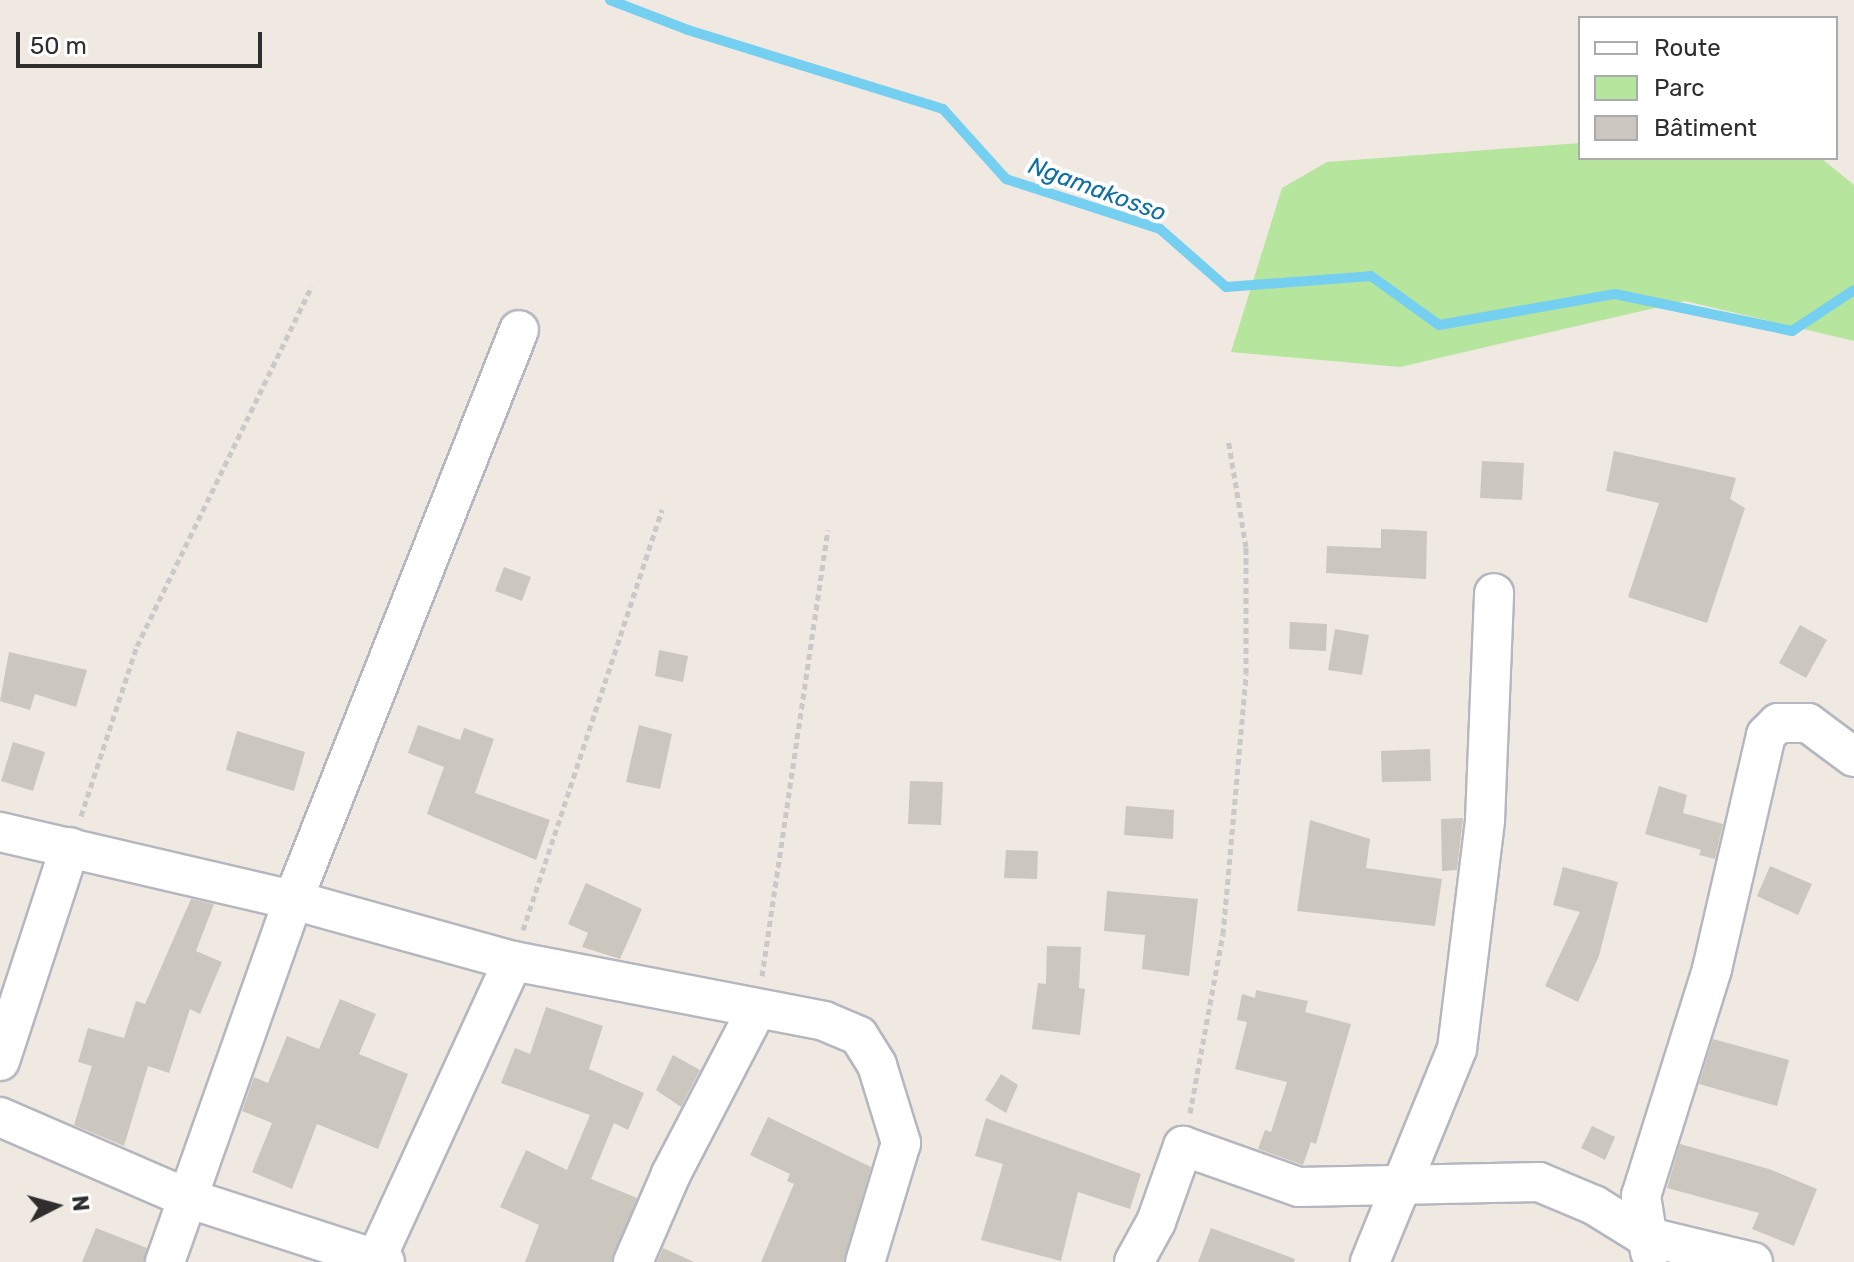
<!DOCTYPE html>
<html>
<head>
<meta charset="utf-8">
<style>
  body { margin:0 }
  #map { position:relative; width:1854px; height:1262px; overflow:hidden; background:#efe9e1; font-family:Rubik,sans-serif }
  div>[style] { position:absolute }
  .green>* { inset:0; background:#b6e59e }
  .stream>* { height:10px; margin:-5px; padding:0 5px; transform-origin:5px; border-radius:5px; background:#75cff0 }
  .building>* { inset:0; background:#cbc7bf }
  .path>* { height:5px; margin-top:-2.5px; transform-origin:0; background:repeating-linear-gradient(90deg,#c9c9c9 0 6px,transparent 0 10px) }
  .roads { filter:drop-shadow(2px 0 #b4b7c1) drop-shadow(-2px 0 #b4b7c1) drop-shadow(0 2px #b4b7c1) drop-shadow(0 -2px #b4b7c1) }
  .street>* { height:38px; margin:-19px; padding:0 19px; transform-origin:19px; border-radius:19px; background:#fff }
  span { translate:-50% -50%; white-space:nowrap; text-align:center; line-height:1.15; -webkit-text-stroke:8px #fff; paint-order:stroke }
  .water-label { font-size:24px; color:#0d6fa3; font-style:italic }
  .legend { position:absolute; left:1578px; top:16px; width:260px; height:144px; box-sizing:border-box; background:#fff; border:2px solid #ababab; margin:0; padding:10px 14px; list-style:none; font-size:24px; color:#2e2e2e }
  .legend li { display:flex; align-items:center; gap:16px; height:40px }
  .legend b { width:40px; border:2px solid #ababab }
  .north { position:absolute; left:16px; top:1166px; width:80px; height:80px; -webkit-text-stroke:6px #fff; paint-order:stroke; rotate:84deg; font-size:22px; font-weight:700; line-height:32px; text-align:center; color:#2e2e2e }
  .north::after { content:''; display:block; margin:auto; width:28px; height:36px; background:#2e2e2e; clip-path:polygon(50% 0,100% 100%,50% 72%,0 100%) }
  .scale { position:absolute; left:16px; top:32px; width:246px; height:36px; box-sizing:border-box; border:4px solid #2e2e2e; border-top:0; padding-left:10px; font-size:24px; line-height:28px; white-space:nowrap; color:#2e2e2e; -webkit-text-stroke:6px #fff; paint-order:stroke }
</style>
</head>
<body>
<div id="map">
  <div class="green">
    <div style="clip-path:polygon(1580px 143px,1580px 158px,1821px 158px,1854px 185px,1854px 341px,1685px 301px,1400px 367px,1231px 352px,1282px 188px,1327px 162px)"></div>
  </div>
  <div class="stream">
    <div style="left:610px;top:0;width:84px;rotate:21deg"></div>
    <div style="left:688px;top:30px;width:267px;rotate:17.2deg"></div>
    <div style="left:943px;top:109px;width:94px;rotate:48deg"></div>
    <div style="left:1006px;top:179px;width:162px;rotate:18deg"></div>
    <div style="left:1160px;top:229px;width:88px;rotate:41.3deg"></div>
    <div style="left:1226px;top:287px;width:145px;rotate:-4.3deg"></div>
    <div style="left:1371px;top:276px;width:84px;rotate:35.8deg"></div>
    <div style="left:1439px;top:325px;width:179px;rotate:-10deg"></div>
    <div style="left:1615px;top:294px;width:181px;rotate:11.8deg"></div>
    <div style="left:1792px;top:331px;width:74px;rotate:-33.5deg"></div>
  </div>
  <div class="building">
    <div style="clip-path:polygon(1614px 451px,1736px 478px,1730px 499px,1745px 508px,1707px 623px,1628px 597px,1659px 503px,1606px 491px)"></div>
    <div style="clip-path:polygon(1482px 461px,1524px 463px,1522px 500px,1480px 498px)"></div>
    <div style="clip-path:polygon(1381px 529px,1427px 531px,1426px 579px,1326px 573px,1327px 546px,1381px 548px)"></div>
    <div style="clip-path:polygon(504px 567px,531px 577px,522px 601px,495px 591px)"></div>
    <div style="clip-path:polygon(1290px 622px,1327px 624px,1326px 651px,1289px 649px)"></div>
    <div style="clip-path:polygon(1800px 625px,1827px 640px,1806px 678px,1779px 663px)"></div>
    <div style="clip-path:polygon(1335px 629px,1369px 635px,1362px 675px,1328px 670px)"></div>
    <div style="clip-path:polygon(659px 650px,688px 656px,683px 682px,655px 676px)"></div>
    <div style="clip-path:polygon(9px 652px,87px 670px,76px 707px,35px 694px,30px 710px,0 701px)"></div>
    <div style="clip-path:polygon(418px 725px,460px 740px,464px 728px,494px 739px,475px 793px,550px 820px,536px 860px,427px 814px,444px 767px,408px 753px)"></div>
    <div style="clip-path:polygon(639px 725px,672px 734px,660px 789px,626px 782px)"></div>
    <div style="clip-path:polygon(237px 731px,305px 752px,294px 791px,226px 770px)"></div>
    <div style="clip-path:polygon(13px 742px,45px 752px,33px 791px,1px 781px)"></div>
    <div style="clip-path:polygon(1430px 749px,1431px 781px,1382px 782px,1381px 751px)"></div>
    <div style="clip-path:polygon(910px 781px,943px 782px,941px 825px,908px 824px)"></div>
    <div style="clip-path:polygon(1659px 786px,1687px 795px,1683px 813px,1723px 824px,1715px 859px,1699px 855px,1701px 850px,1645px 834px)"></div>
    <div style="clip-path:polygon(1126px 806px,1174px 810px,1173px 839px,1124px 835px)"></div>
    <div style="clip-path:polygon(1463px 818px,1457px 870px,1442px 871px,1441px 819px)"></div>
    <div style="clip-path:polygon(1310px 820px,1370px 839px,1366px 868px,1442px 879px,1435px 926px,1297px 911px)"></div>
    <div style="clip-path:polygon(1006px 850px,1038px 851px,1037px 879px,1004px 878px)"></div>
    <div style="clip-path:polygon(1770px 866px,1812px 884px,1798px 915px,1757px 896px)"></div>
    <div style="clip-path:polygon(1563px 867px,1618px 882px,1599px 956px,1578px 1002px,1545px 986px,1580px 912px,1553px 905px)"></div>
    <div style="clip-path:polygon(586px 883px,642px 909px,620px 959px,582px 947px,588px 933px,568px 924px)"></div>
    <div style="clip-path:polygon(1107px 891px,1198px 899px,1189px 976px,1142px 969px,1145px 935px,1104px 931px)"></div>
    <div style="clip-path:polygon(191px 899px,214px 904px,196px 951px,222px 962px,200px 1014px,190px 1009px,169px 1073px,148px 1066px,124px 1146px,74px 1125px,92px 1066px,78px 1062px,88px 1028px,124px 1038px,136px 1001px,145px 1004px)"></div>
    <div style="clip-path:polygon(1047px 946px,1081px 947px,1079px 988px,1085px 989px,1080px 1035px,1032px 1029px,1038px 983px,1046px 984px)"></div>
    <div style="clip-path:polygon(1256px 990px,1308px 1001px,1305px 1012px,1351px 1024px,1316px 1144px,1311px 1142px,1303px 1165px,1258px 1149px,1265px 1130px,1271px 1132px,1287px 1082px,1235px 1069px,1247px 1022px,1237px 1020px,1242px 994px,1255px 998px)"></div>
    <div style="clip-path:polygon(340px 999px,376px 1014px,359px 1054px,408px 1074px,378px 1149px,317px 1124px,292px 1189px,252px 1172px,272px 1123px,242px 1111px,254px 1077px,268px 1083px,287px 1036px,319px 1049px)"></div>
    <div style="clip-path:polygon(546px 1007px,603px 1026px,589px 1069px,644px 1093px,628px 1130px,614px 1123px,591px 1179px,637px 1198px,611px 1262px,525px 1262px,539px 1225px,500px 1207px,526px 1150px,567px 1170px,590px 1115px,501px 1083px,515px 1048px,530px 1054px)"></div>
    <div style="clip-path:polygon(1713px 1039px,1789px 1060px,1777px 1106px,1699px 1084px)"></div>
    <div style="clip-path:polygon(673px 1055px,700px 1070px,681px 1107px,656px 1090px)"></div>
    <div style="clip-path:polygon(1001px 1074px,1018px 1085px,1006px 1113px,985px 1100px)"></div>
    <div style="clip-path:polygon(768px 1117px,871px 1167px,844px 1262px,761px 1262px,794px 1184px,787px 1181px,790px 1174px,750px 1155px)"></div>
    <div style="clip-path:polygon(986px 1118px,1141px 1174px,1130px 1209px,1078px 1192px,1061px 1261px,981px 1240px,1003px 1164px,975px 1156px)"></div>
    <div style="clip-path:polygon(1592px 1126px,1615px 1137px,1605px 1160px,1581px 1148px)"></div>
    <div style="clip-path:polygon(1680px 1144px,1769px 1169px,1817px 1189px,1794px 1246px,1752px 1229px,1759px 1213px,1667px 1188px)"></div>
    <div style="clip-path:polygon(96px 1228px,147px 1248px,144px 1262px,82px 1262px)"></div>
    <div style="clip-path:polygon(1211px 1228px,1295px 1259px,1294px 1262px,1198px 1262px)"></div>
    <div style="clip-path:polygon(663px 1248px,694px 1262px,657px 1262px)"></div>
  </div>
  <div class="path">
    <div style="left:81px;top:816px;width:179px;rotate:-71.8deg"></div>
    <div style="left:137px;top:646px;width:400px;rotate:-64.1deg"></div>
    <div style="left:523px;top:930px;width:443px;rotate:-71.7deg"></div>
    <div style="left:762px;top:976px;width:451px;rotate:-81.6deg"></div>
    <div style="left:1190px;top:1113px;width:182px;rotate:-79.6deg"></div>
    <div style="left:1223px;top:934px;width:261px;rotate:-84.9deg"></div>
    <div style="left:1246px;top:674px;width:127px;rotate:-90deg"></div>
    <div style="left:1246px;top:547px;width:110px;rotate:-99.4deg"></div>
  </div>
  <div class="roads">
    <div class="street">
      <div style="left:0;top:832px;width:301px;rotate:13.1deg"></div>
      <div style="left:293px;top:900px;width:228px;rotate:15.5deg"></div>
      <div style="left:513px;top:961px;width:317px;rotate:10.9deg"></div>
      <div style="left:824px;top:1021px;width:38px;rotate:23deg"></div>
      <div style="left:859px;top:1036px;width:34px;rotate:58deg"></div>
      <div style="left:877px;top:1065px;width:82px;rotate:72.9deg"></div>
      <div style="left:901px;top:1143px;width:124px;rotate:106.8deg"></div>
      <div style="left:0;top:1061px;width:225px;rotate:-71.9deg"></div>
      <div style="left:0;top:1117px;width:204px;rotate:23.4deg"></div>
      <div style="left:187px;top:1198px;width:208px;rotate:17.9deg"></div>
      <div style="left:1650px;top:1252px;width:57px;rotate:-99.1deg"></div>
      <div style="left:1641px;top:1196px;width:238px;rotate:-72.6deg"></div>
      <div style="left:1712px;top:969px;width:240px;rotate:-77deg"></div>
      <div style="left:1766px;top:735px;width:17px;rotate:-45deg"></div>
      <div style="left:1778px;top:723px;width:30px"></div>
      <div style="left:1808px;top:723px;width:57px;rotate:36.5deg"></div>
      <div style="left:376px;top:1259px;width:328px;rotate:-65.3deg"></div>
      <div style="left:165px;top:1262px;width:384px;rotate:-70.5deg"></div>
      <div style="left:293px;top:900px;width:613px;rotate:-68.37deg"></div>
      <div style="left:633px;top:1262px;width:96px;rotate:-66.6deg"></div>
      <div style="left:671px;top:1174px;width:184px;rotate:-62.5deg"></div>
      <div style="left:1134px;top:1262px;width:46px;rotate:-61.2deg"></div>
      <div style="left:1156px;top:1222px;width:81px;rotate:-70.4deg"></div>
      <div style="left:1183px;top:1146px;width:123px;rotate:19.5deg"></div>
      <div style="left:1299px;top:1187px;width:240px;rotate:-1.2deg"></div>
      <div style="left:1539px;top:1182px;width:60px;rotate:22.7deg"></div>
      <div style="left:1594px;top:1205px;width:59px;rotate:31.8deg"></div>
      <div style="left:1644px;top:1236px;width:112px;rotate:13.4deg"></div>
      <div style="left:1370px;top:1262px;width:230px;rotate:-67.8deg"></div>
      <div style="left:1457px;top:1049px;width:231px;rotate:-83deg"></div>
      <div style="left:1485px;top:820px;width:227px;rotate:-87.7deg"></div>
    </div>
  </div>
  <div class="water-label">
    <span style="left:1097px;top:190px;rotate:20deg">Ngamakosso</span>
  </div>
  <ul class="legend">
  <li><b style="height:10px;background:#fff"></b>Route</li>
  <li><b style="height:22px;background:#b6e59e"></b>Parc</li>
  <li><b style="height:22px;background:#cbc7bf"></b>Bâtiment</li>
  </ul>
  <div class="north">N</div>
  <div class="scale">50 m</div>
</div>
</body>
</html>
